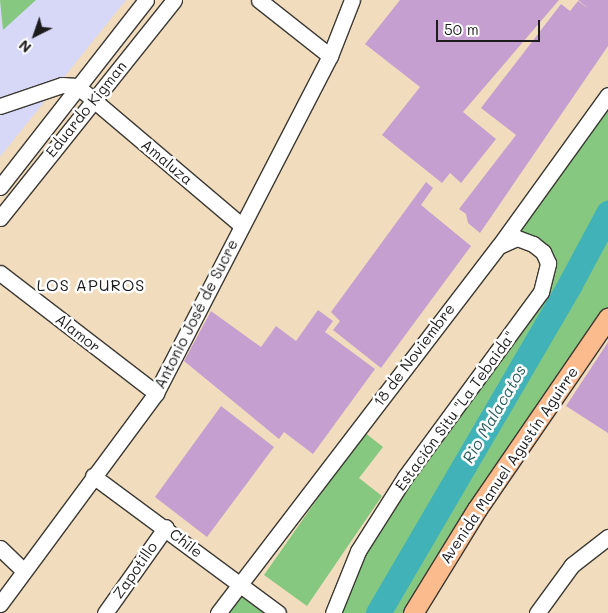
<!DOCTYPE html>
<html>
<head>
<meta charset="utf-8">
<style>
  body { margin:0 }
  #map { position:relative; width:608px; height:613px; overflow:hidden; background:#f1ddbd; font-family:Mali,sans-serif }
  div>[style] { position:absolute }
  .built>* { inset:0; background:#d7d7f8 }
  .green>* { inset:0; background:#86c880 }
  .river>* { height:25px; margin:-12.5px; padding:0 12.5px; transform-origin:12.5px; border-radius:12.5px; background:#42b2b9 }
  .building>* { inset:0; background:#c59fd0 }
  .roads { filter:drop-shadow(1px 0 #3c3934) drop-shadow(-1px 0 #3c3934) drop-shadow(0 1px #3c3934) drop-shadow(0 -1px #3c3934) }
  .minor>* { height:15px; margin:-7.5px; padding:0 7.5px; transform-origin:7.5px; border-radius:7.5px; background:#fff }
  .major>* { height:19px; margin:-9.5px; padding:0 9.5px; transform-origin:9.5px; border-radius:9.5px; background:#fbbb8c }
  span { translate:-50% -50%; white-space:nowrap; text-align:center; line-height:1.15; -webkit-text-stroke:5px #fff; paint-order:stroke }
  .street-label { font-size:15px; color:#1c1c1c }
  .neighbourhood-label { font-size:16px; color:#1c1c1c; letter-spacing:1px }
  .water-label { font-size:16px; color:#2d6063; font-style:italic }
  .north { position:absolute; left:10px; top:10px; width:50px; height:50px; -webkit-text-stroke:4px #fff; paint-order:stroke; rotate:221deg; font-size:14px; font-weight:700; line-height:20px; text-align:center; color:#1c1c1c }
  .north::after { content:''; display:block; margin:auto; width:18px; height:22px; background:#1c1c1c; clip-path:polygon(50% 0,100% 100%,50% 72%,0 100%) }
  .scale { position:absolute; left:436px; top:20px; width:104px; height:22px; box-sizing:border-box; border:2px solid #1c1c1c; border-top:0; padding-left:6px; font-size:15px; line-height:18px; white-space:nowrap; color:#1c1c1c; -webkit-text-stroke:4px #fff; paint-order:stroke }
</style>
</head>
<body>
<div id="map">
  <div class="built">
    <div style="clip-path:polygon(0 0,126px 0,0 157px)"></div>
  </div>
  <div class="green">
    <div style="clip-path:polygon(0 0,36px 0,3px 30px)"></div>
    <div style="clip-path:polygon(608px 95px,608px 318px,413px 613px,333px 613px,358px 551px,531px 307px,543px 252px,507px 241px)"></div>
    <div style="clip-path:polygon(364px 432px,383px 447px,359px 478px,382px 496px,307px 606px,264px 575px)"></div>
    <div style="clip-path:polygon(237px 589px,269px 613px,219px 613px)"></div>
  </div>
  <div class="river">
    <div style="left:378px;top:613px;width:381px;rotate:-59.7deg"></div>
    <div style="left:570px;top:284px;width:81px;rotate:-61.8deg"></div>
  </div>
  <div class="building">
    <div style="clip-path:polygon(400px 0,559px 0,463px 112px,496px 139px,461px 183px,450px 173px,442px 183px,382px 135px,420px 87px,365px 44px)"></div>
    <div style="clip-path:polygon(578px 0,608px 0,608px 46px,480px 233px,468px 223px,466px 214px,459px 209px,516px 135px,481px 108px,561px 4px,570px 11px,578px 1px,589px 9px)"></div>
    <div style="clip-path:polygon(426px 182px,433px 188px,421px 205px,471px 246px,381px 368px,333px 330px,340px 321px,331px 312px)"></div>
    <div style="clip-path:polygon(318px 310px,333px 321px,325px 332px,375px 369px,313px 454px,284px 432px,279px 439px,184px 361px,211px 311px,261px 347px,276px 326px,296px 341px)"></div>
    <div style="clip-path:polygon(608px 342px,608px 433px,566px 406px)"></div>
    <div style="clip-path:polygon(221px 406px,274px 447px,207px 537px,155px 497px)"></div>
  </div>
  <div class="roads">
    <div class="minor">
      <div style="left:259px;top:0;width:90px;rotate:38.3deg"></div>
      <div style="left:0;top:106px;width:65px;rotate:-18.7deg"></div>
      <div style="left:62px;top:85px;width:15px;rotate:4deg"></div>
      <div style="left:77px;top:86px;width:215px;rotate:40.3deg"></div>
      <div style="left:0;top:187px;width:237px;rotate:-52deg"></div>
      <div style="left:0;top:218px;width:279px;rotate:-51.4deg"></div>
      <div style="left:0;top:273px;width:197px;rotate:37.6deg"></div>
      <div style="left:93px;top:476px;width:230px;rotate:36.5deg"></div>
      <div style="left:0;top:548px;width:32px;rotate:44deg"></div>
      <div style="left:0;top:604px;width:262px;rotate:-53.5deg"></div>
      <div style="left:156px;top:393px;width:379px;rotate:-62.7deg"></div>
      <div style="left:330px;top:56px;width:60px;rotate:-68.6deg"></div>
      <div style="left:105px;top:613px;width:105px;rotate:-54.7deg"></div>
      <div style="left:218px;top:613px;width:462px;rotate:-52.6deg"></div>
      <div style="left:499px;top:246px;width:186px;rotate:-54.2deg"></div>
      <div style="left:333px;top:613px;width:67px;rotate:-68deg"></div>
      <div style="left:358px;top:551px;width:88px;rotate:-57.6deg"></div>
      <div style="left:405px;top:477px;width:230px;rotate:-53.7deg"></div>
      <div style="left:541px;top:292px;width:30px;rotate:-76deg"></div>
      <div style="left:548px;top:263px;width:12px;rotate:-114deg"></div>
      <div style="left:543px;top:252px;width:13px;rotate:-141deg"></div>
      <div style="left:533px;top:244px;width:17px;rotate:-159deg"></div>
      <div style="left:517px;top:238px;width:17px;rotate:156deg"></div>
      <div style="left:537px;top:613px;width:59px;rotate:-53.9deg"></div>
      <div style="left:572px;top:565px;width:46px;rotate:-37.9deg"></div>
    </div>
    <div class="major">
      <div style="left:413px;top:613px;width:122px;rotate:-58.4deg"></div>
      <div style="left:477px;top:509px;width:232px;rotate:-55.6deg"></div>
    </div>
  </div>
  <div class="street-label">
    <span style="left:86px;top:109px;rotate:-51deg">Eduardo Kigman</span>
    <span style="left:167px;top:162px;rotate:40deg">Amaluza</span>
    <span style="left:196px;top:314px;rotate:-63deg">Antonio José de Sucre</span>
    <span style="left:78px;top:333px;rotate:38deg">Alamor</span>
    <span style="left:414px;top:355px;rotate:-53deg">18 de Noviembre</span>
    <span style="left:455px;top:411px;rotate:-54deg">Estación Situ "La Tebaida"</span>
    <span style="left:509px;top:465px;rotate:-56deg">Avenida Manuel Agustín Aguirre</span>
    <span style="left:186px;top:543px;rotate:38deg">Chile</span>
    <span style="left:135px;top:570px;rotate:-55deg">Zapotillo</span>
  </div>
  <div class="neighbourhood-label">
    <span style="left:91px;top:285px">LOS APUROS</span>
  </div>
  <div class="water-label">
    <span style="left:494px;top:414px;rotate:-60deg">Rio Malacatos</span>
  </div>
  <div class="north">N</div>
  <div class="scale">50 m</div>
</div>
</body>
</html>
